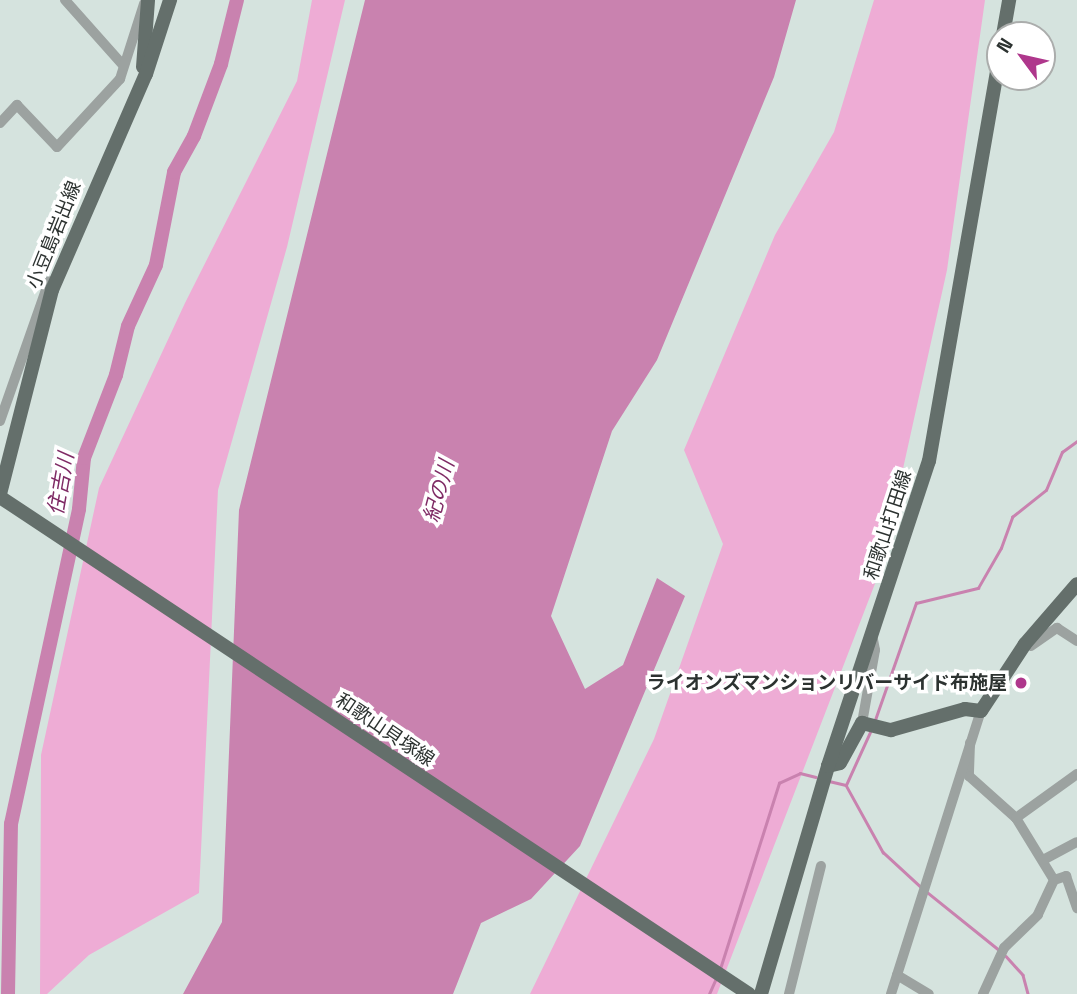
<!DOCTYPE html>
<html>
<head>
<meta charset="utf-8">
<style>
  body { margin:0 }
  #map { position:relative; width:1077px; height:994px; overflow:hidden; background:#d5e3de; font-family:"Space Grotesk","Noto Sans JP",sans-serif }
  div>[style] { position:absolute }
  .green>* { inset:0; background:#eeacd5 }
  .water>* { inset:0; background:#c982af }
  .stream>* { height:2.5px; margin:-1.25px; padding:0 1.25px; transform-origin:1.25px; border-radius:1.25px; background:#c982af }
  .river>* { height:14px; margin:-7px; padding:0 7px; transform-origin:7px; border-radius:7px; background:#c982af }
  .minor>* { height:10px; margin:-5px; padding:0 5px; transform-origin:5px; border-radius:5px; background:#9ca2a0 }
  .major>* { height:14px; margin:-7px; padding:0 7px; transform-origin:7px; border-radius:7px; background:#646f6b }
  .dots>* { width:19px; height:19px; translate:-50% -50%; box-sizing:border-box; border:4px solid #fff; border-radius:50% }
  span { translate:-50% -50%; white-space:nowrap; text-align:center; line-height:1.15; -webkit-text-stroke:7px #fff; paint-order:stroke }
  .street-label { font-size:19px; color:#2c3230 }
  .poi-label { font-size:19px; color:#2c3230; font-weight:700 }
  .right { translate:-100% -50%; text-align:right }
  .water-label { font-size:21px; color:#7f2b65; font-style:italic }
  .north { position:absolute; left:986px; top:21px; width:70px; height:70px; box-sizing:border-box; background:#fff; border:2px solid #abadac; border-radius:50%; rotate:303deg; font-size:19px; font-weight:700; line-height:28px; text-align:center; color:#2c3230 }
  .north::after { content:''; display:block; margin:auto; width:24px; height:32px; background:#af378c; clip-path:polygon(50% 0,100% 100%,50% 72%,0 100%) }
</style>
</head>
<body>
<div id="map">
  <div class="green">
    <div style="clip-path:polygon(312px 0,345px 0,287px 247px,218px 490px,199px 893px,89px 955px,47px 994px,40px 994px,41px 755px,99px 488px,185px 303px,297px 81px)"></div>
    <div style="clip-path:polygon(874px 0,985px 0,947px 270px,881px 568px,717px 994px,530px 994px,654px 739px,723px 544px,684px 450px,775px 235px,834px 132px)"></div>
  </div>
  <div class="water">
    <div style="clip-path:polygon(365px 0,796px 0,774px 77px,657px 360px,612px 431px,551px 616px,585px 689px,623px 665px,657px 578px,685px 596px,580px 846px,531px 899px,481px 923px,453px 994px,183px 994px,222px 922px,239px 510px)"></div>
  </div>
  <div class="stream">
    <div style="left:875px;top:720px;width:124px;rotate:-70.7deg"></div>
    <div style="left:916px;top:603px;width:64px;rotate:-13.6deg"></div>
    <div style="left:978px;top:588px;width:46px;rotate:-60.1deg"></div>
    <div style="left:1001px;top:548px;width:33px;rotate:-70deg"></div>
    <div style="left:1012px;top:517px;width:43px;rotate:-38.5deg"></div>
    <div style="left:1046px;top:490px;width:41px;rotate:-67.2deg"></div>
    <div style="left:1062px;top:452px;width:19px;rotate:-36deg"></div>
    <div style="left:829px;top:781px;width:17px;rotate:13deg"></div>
    <div style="left:846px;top:785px;width:77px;rotate:61.1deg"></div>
    <div style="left:883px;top:852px;width:53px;rotate:42.7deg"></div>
    <div style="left:846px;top:785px;width:60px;rotate:-65.6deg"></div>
    <div style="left:927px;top:892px;width:91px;rotate:38.8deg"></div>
    <div style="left:1006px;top:956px;width:25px;rotate:48deg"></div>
    <div style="left:1023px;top:975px;width:20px;rotate:75deg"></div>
    <div style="left:720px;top:969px;width:195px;rotate:-72.4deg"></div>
    <div style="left:779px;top:783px;width:23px;rotate:-25deg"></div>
    <div style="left:800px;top:773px;width:16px;rotate:14deg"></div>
    <div style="left:709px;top:994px;width:17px;rotate:-66deg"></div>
  </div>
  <div class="river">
    <div style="left:8px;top:994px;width:170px;rotate:-89deg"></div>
    <div style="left:11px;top:824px;width:322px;rotate:-77.8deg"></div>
    <div style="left:79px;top:509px;width:51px;rotate:-84.4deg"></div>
    <div style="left:84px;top:458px;width:89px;rotate:-68.9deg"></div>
    <div style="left:116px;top:375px;width:50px;rotate:-76.2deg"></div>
    <div style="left:128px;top:326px;width:67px;rotate:-65.3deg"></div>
    <div style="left:156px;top:265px;width:95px;rotate:-79deg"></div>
    <div style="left:174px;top:172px;width:41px;rotate:-60.9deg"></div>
    <div style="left:194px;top:136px;width:77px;rotate:-69.4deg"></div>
    <div style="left:221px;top:64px;width:66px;rotate:-76deg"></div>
  </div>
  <div class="minor">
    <div style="left:65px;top:0;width:87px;rotate:48.3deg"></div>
    <div style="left:0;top:123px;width:25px;rotate:-47deg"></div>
    <div style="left:17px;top:105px;width:58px;rotate:46.4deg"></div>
    <div style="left:57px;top:147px;width:93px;rotate:-47.2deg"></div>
    <div style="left:120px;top:79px;width:79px;rotate:-72.3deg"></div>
    <div style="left:0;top:421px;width:148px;rotate:-70.7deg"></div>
    <div style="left:1031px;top:646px;width:32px;rotate:-35deg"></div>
    <div style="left:1057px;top:628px;width:24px;rotate:33deg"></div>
    <div style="left:862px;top:723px;width:74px;rotate:-79.9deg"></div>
    <div style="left:875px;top:650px;width:16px;rotate:-101deg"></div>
    <div style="left:970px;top:743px;width:33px;rotate:92deg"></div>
    <div style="left:969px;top:776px;width:63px;rotate:41.8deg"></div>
    <div style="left:1016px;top:818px;width:73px;rotate:58.5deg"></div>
    <div style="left:1054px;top:880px;width:38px;rotate:115deg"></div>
    <div style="left:1038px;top:915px;width:47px;rotate:135.9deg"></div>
    <div style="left:1004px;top:948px;width:51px;rotate:114.5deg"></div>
    <div style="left:1016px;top:818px;width:75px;rotate:-35.8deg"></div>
    <div style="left:1043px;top:860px;width:38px;rotate:-28deg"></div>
    <div style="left:1054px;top:880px;width:13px;rotate:-18deg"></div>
    <div style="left:1066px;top:876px;width:34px;rotate:71deg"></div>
    <div style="left:897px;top:975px;width:37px;rotate:31deg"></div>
    <div style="left:789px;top:994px;width:132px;rotate:-76deg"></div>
    <div style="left:891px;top:994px;width:297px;rotate:-72.4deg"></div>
  </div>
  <div class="major">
    <div style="left:1003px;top:35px;width:36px;rotate:-80deg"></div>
    <div style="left:143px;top:67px;width:67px;rotate:-85.7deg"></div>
    <div style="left:0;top:494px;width:211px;rotate:-75.7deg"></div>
    <div style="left:52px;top:290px;width:236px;rotate:-66.5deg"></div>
    <div style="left:146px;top:74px;width:78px;rotate:-72deg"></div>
    <div style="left:0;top:497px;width:899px;rotate:33.57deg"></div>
    <div style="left:828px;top:766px;width:12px;rotate:-14deg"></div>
    <div style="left:840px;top:763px;width:46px;rotate:-61.2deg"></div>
    <div style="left:862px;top:723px;width:30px;rotate:14deg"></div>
    <div style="left:891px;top:730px;width:77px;rotate:-15.8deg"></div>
    <div style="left:965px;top:709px;width:16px;rotate:7deg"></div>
    <div style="left:981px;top:711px;width:80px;rotate:-56.7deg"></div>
    <div style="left:1025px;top:644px;width:79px;rotate:-49.1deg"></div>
    <div style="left:761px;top:994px;width:238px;rotate:-73.6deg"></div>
    <div style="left:828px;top:766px;width:321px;rotate:-71.7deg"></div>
    <div style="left:929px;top:461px;width:412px;rotate:-80.1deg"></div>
  </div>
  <div class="dots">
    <div style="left:1021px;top:683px;background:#af378c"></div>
  </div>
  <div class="street-label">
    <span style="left:54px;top:235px;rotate:-68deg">小豆島岩出線</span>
    <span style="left:888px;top:525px;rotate:-72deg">和歌山打田線</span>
    <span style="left:385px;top:730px;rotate:34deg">和歌山貝塚線</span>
  </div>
  <div class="poi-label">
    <span class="right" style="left:1007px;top:683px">ライオンズマンションリバーサイド布施屋</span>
  </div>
  <div class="water-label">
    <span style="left:61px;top:484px;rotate:-80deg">住吉川</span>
    <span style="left:439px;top:491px;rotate:-75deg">紀の川</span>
  </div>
  <div class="north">N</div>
</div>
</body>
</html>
